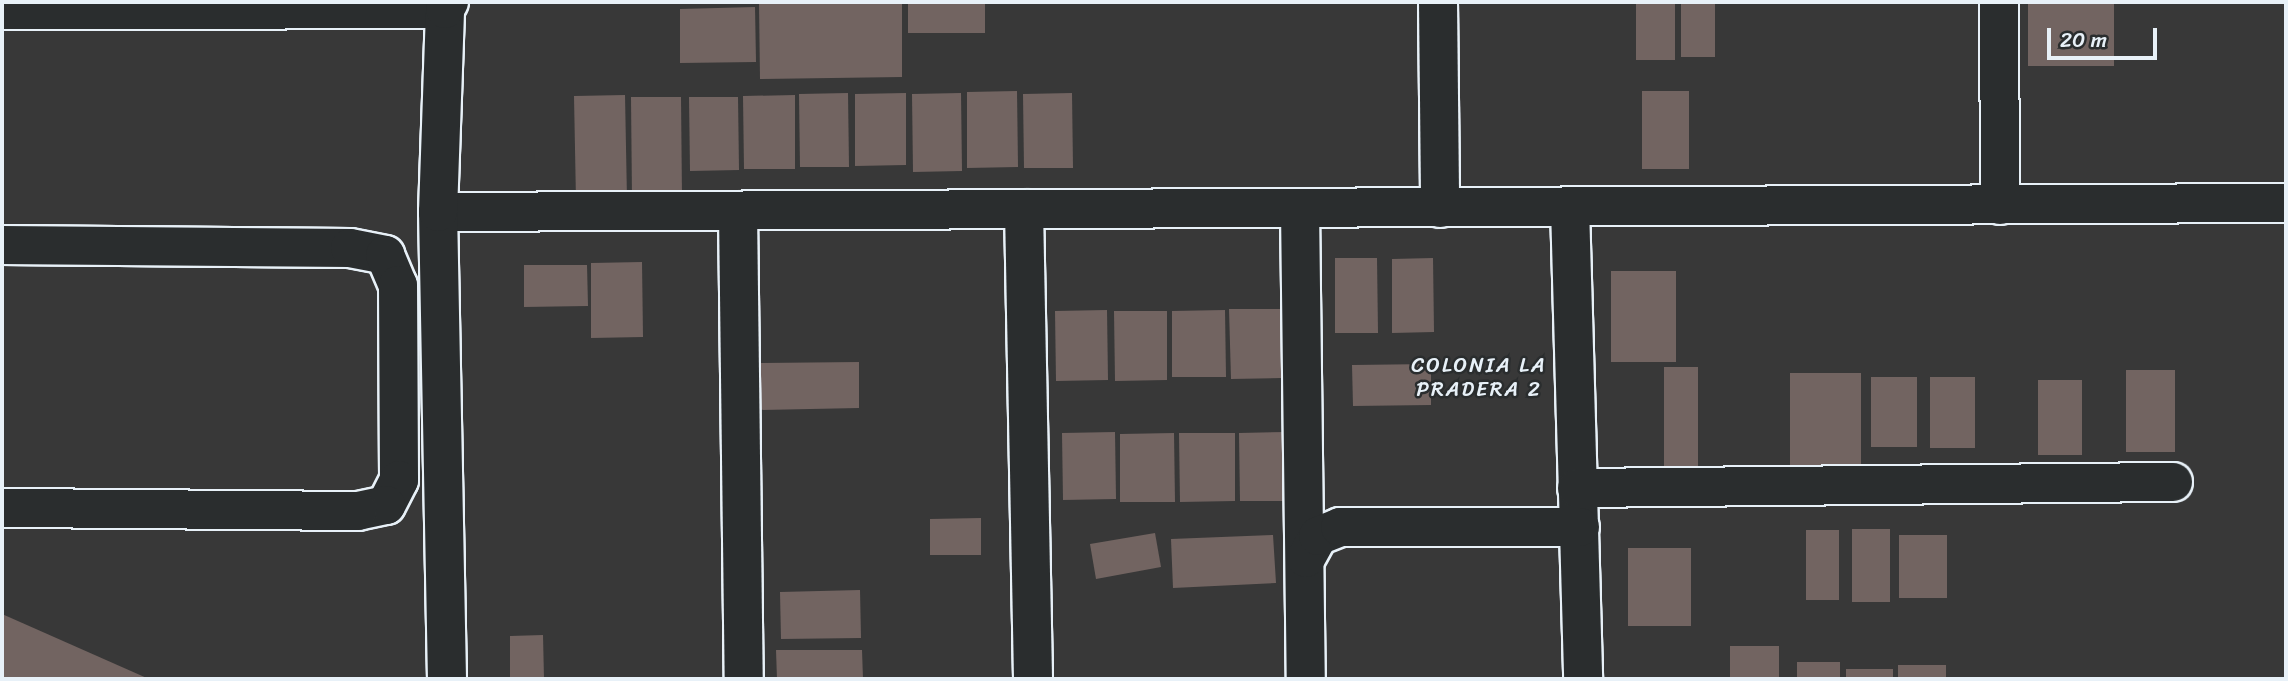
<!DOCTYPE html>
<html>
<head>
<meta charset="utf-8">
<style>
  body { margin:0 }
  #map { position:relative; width:2288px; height:681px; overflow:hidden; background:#383838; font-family:Sriracha,sans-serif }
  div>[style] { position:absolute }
  .building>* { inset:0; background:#726461 }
  .roads { filter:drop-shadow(2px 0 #e8f1f8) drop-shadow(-2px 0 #e8f1f8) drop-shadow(0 2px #e8f1f8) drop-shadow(0 -2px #e8f1f8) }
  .minor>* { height:38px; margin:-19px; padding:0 19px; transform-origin:19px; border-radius:19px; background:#2a2d2e }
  span { translate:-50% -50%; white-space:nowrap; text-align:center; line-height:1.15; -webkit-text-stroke:5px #2a2d2e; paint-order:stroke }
  .neighbourhood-label { font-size:21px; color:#e8f1f8; letter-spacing:2px }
  .frame { position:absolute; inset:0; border:4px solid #e8f1f8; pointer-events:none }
  .scale { position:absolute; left:2047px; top:28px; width:110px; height:32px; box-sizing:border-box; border:4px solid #e8f1f8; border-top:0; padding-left:9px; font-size:21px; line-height:24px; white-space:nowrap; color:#e8f1f8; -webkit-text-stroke:5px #2a2d2e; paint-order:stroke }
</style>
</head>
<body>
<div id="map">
  <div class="building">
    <div style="clip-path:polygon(759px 2px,902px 2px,902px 77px,760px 79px)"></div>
    <div style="clip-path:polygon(908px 2px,985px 2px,985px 33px,908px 33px)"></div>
    <div style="clip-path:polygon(1636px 2px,1675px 2px,1675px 60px,1636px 60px)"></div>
    <div style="clip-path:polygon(1681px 2px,1715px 2px,1715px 57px,1681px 57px)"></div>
    <div style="clip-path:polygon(2028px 2px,2114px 2px,2114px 66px,2028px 66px)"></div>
    <div style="clip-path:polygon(755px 7px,756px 62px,680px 63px,680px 9px)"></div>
    <div style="clip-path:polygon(1017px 91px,1018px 167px,967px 168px,967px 92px)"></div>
    <div style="clip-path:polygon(1642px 91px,1689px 91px,1689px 169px,1642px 169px)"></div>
    <div style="clip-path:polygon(848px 93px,849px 167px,800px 167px,799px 94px)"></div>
    <div style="clip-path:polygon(906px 93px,906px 165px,855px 166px,855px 94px)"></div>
    <div style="clip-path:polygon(961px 93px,962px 171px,913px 172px,912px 94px)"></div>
    <div style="clip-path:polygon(1072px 93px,1073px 168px,1024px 168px,1023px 94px)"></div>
    <div style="clip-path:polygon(625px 95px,627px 200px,576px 201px,574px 96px)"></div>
    <div style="clip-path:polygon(795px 95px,795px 169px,744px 169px,743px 96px)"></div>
    <div style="clip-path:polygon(631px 97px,681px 97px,682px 198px,632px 199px)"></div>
    <div style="clip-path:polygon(689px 97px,738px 97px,739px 170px,690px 171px)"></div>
    <div style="clip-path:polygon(1335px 258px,1377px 258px,1378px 333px,1335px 333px)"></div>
    <div style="clip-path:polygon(1433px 258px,1434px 332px,1392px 333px,1392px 259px)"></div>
    <div style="clip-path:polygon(642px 262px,643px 337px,591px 338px,591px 263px)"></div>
    <div style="clip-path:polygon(524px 265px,587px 265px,588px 306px,524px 307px)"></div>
    <div style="clip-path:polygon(1611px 271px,1676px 271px,1676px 362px,1611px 362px)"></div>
    <div style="clip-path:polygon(1229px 309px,1282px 309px,1282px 378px,1231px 379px)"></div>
    <div style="clip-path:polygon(1107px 310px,1108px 380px,1056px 381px,1055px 311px)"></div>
    <div style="clip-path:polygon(1225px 310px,1226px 377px,1172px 377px,1172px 311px)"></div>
    <div style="clip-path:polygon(1114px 311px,1167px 311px,1167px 380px,1115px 381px)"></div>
    <div style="clip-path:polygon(859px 362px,859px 408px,756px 410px,756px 363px)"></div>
    <div style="clip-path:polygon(1431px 364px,1431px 405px,1353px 406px,1352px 365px)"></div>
    <div style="clip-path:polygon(1664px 367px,1698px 367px,1698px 474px,1664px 474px)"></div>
    <div style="clip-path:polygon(2126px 370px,2175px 370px,2175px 452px,2126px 452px)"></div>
    <div style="clip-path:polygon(1790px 373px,1861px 373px,1861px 474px,1790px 474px)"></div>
    <div style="clip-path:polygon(1871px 377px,1917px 377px,1917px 447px,1871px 447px)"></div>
    <div style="clip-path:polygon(1930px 377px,1975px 377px,1975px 448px,1930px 448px)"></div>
    <div style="clip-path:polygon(2038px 380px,2082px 380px,2082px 455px,2038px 455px)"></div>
    <div style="clip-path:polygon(1115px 432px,1116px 499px,1063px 500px,1062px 433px)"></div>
    <div style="clip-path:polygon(1286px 432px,1287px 501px,1240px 501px,1239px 433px)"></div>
    <div style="clip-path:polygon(1174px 433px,1175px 502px,1120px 502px,1120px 434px)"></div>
    <div style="clip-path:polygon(1179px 433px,1235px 433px,1235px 501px,1180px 502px)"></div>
    <div style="clip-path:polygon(981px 518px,981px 555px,930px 555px,930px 519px)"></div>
    <div style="clip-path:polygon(1852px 529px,1890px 529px,1890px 602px,1852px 602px)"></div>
    <div style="clip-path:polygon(1806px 530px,1839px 530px,1839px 600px,1806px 600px)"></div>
    <div style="clip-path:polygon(1155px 533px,1161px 567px,1096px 579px,1090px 544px)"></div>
    <div style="clip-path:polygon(1273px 535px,1276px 583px,1173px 588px,1171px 539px)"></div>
    <div style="clip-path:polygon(1899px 535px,1947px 535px,1947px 598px,1899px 598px)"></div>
    <div style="clip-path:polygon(1628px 548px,1691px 548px,1691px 626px,1628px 626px)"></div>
    <div style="clip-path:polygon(860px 590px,861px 638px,781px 639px,780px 592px)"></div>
    <div style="clip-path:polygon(2px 614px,149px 679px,2px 679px)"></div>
    <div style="clip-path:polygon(543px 635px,544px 679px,510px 679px,510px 636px)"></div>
    <div style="clip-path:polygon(1730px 646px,1779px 646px,1779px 679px,1730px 679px)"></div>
    <div style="clip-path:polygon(776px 650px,862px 650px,863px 679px,777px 679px)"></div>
    <div style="clip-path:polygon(1797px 662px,1840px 662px,1840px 679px,1797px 679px)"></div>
    <div style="clip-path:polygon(1898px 665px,1946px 665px,1946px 679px,1898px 679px)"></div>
    <div style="clip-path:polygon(1846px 669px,1893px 669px,1893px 679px,1846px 679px)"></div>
  </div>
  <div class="roads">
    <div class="minor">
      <div style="left:1438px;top:2px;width:206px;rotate:89.4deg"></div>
      <div style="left:1999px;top:2px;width:203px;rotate:89.7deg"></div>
      <div style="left:2px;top:10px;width:443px;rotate:-0.1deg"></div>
      <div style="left:1570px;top:207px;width:472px;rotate:88.4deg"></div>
      <div style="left:1300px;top:208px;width:471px;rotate:89.3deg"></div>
      <div style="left:1024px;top:209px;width:470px;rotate:88.9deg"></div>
      <div style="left:738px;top:211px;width:468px;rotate:89.3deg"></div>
      <div style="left:438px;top:212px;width:1848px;rotate:-0.28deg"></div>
      <div style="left:2px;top:245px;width:348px;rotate:0.5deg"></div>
      <div style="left:350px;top:248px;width:36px;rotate:11deg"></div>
      <div style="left:385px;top:255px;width:33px;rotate:67deg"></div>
      <div style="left:398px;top:285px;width:195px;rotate:89.7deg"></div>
      <div style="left:399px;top:480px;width:28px;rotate:117deg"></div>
      <div style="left:386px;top:505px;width:29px;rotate:168deg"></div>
      <div style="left:358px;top:511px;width:356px;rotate:-179.5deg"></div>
      <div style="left:1577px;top:488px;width:596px;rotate:-0.58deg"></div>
      <div style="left:1306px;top:558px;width:25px;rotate:-61deg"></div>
      <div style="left:1318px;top:536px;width:24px;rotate:-22deg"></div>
      <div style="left:1340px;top:527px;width:240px"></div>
      <div style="left:447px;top:679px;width:467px;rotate:-91.1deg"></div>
      <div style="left:438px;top:212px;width:203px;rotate:-88deg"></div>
      <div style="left:445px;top:9px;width:8px;rotate:-60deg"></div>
    </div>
  </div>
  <div class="neighbourhood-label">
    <span style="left:1479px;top:377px">COLONIA LA<br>PRADERA 2</span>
  </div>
  <div class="frame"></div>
  <div class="scale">20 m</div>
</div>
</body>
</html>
